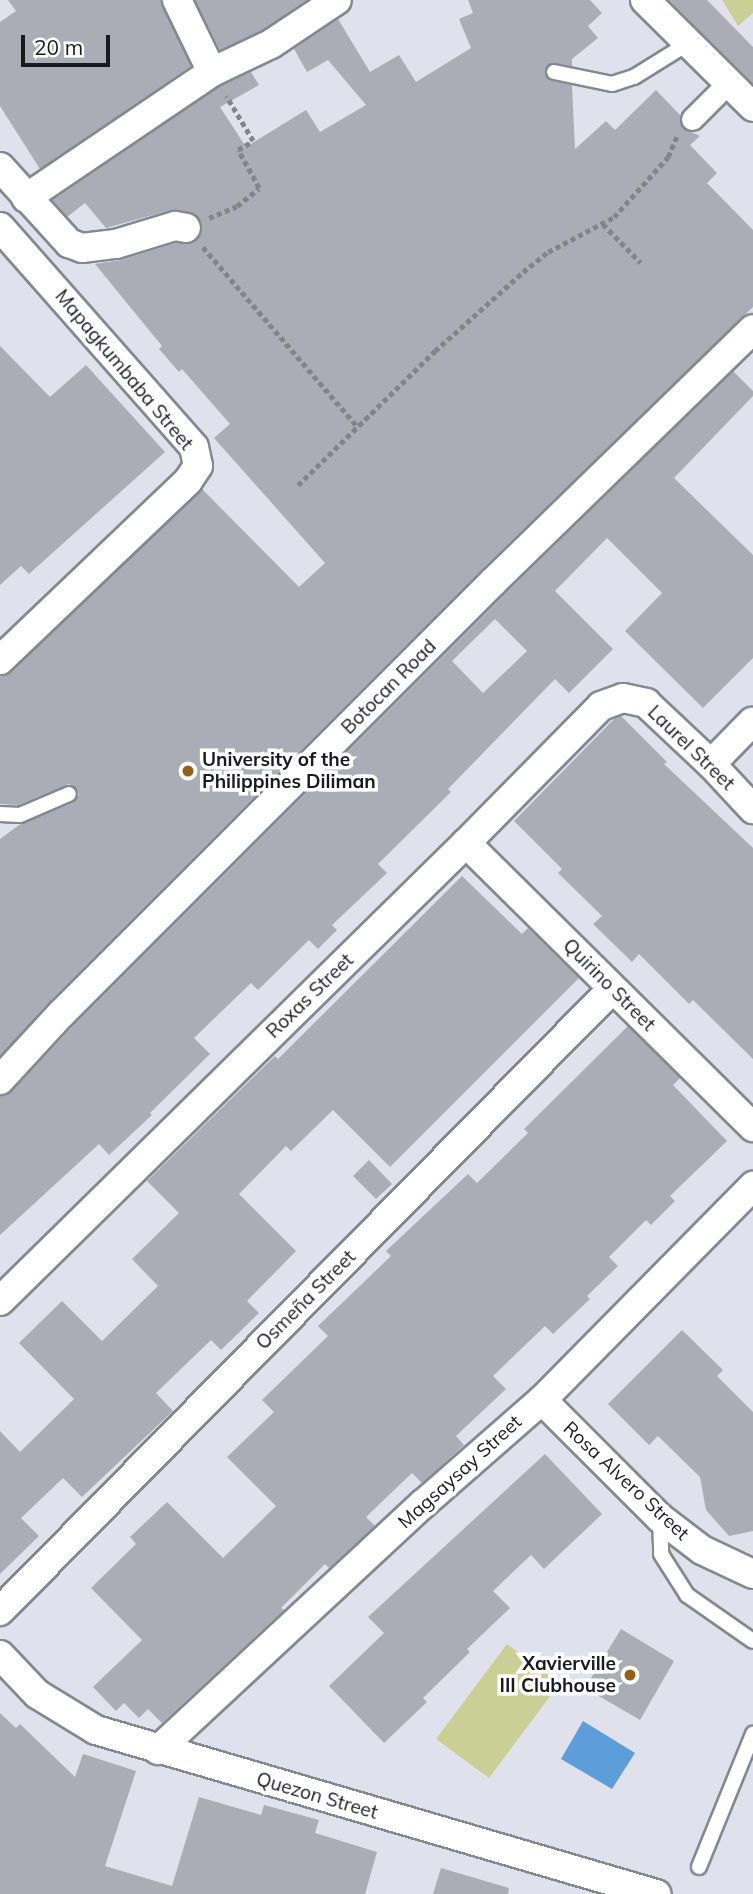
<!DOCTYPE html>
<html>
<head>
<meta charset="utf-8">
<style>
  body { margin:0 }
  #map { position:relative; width:753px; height:1894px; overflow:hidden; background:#e0e1ec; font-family:Mulish,sans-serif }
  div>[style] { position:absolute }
  .green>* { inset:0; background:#cad095 }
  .water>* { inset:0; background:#5d9dd9 }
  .building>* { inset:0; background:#abacb6 }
  .path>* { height:4.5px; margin-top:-2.25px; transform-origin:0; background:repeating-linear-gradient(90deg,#82838b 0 5px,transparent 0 8.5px) }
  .roads { filter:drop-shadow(2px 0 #868791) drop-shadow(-2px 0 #868791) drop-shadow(0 2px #868791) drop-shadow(0 -2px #868791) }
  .service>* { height:14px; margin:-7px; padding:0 7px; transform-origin:7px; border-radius:7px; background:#fff }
  .pedestrian>* { height:21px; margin:-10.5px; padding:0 10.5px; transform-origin:10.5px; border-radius:10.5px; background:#fff }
  .minor>* { height:28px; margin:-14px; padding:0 14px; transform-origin:14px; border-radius:14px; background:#fff }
  .dots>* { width:19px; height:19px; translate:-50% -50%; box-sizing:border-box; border:4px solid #fff; border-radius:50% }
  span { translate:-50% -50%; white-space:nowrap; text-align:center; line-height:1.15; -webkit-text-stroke:7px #fff; paint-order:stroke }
  .street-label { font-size:19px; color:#191a1e }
  .poi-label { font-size:19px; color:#191a1e; font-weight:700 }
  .left { translate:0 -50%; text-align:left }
  .right { translate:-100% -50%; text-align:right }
  .scale { position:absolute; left:21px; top:35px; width:89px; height:32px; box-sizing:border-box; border:4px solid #191a1e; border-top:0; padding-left:9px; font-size:21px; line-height:24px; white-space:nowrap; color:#191a1e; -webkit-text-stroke:5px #fff; paint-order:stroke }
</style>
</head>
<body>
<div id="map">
  <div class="green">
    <div style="clip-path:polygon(722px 0,753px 0,753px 13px,738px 26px)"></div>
    <div style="clip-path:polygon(507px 1644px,560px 1683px,489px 1778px,436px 1739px)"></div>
  </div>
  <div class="water">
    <div style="clip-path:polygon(583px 1721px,635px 1753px,612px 1789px,561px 1759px)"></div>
  </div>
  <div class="building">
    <div style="clip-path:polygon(8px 0,161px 0,191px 66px,40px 169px,0 106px,0 22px,16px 11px)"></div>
    <div style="clip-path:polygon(195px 0,307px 0,263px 30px,220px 50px)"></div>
    <div style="clip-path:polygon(468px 0,590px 0,602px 13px,588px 26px,598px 38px,572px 59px,572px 66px,552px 63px,545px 71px,548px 80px,572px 85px,575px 149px,606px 121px,615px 130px,656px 90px,680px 115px,682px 128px,700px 136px,690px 145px,717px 173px,707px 183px,753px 230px,753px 307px,482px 569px,49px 1002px,0 1056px,0 839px,19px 825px,73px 803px,79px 794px,75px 787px,69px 784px,18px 805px,0 804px,0 677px,11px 672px,202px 489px,299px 587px,325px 563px,214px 438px,230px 424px,182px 369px,179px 372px,159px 349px,162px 346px,95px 264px,121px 260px,176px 243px,192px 243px,202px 230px,197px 216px,171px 210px,106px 228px,85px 203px,67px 217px,53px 200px,220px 86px,251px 72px,259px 85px,220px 107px,246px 147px,306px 110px,320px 132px,366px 105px,328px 60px,307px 72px,294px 49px,338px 19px,370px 72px,399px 55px,416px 82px,471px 48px,459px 19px,473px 13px)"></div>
    <div style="clip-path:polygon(669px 0,707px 0,753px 47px,753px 84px)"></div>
    <div style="clip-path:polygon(0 346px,50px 397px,86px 365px,165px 452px,29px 574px,21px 566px,0 585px)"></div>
    <div style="clip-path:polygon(evenodd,733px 371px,753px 391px,753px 396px,674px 478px,753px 555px,753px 658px,703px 708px,625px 631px,662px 593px,607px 538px,555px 591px,613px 649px,569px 693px,555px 679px,448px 789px,451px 792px,378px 864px,387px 873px,332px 925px,337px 930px,318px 949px,309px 940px,258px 990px,251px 983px,194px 1038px,210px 1054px,150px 1113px,152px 1115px,109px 1155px,99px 1144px,0 1235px,0 1096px,12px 1091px,73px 1026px,506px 593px,733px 371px,495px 619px,527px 651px,483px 693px,452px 661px,495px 619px)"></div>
    <div style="clip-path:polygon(621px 716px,667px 762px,664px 764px,753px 848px,753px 1059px,693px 1000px,689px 1004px,639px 954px,632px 962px,593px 924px,602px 916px,558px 873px,562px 869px,514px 821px,615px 718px)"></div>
    <div style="clip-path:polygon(462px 876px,522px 934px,528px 928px,579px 978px,390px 1167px,333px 1110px,291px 1151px,286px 1146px,239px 1194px,296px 1251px,247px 1301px,259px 1313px,221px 1350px,211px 1340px,156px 1393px,173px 1411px,82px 1497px,63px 1478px,21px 1518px,39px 1536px,0 1574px,0 1431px,20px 1452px,74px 1399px,19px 1343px,62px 1301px,102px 1341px,158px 1286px,132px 1259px,179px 1213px,147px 1181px,275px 1056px,278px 1059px)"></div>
    <div style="clip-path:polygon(628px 1026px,680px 1078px,673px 1085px,727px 1141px,670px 1196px,675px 1201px,651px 1225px,646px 1220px,609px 1257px,618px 1266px,587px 1296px,590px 1299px,553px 1334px,545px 1326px,493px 1376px,506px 1389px,456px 1436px,464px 1445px,440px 1467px,422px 1483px,412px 1473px,366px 1517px,375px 1526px,329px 1568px,325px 1564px,281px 1608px,284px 1610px,162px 1723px,148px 1709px,139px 1718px,124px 1703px,116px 1711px,93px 1687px,142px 1640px,91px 1588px,136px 1544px,130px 1537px,167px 1502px,223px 1558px,276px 1506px,227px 1457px,274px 1412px,262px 1400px,328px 1336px,318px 1326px,391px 1256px,386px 1251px,468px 1174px,477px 1183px,528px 1133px,524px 1129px)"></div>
    <div style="clip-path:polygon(369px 1160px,392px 1184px,376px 1199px,353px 1176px)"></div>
    <div style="clip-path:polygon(682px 1330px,723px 1370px,717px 1376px,753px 1412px,753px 1531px,729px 1536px,706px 1510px,700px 1477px,658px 1436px,649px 1445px,608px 1404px)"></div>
    <div style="clip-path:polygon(545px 1454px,602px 1514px,544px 1569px,531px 1555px,493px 1591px,510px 1608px,467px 1649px,470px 1652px,423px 1698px,427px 1702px,384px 1743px,329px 1686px,384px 1633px,368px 1617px)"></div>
    <div style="clip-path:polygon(621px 1629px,674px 1661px,640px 1720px,585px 1688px)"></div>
    <div style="clip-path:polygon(0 1713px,16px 1728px,20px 1724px,75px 1777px,83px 1754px,136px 1771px,105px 1866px,172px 1886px,199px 1797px,261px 1815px,264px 1805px,319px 1820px,315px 1833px,377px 1852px,365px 1894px,0 1894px)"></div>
    <div style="clip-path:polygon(441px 1868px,509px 1888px,508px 1894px,433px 1894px)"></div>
  </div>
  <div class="path">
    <div style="left:209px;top:218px;width:30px;rotate:-23deg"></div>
    <div style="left:237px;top:206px;width:28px;rotate:-39deg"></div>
    <div style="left:259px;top:188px;width:43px;rotate:-118.9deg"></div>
    <div style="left:238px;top:150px;width:17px;rotate:-31deg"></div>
    <div style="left:253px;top:141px;width:52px;rotate:-121deg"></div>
    <div style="left:603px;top:224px;width:54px;rotate:45.7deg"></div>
    <div style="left:203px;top:247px;width:238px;rotate:49.3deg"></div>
    <div style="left:298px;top:485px;width:192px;rotate:-44.4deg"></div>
    <div style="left:435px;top:351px;width:118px;rotate:-41.9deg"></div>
    <div style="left:523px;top:272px;width:32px;rotate:-39deg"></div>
    <div style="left:548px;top:252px;width:75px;rotate:-27.9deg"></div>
    <div style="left:614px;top:217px;width:81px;rotate:-48deg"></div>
    <div style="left:668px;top:157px;width:23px;rotate:-67deg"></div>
  </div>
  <div class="roads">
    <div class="service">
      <div style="left:554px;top:72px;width:59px;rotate:11.7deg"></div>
      <div style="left:612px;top:84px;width:23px;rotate:-18deg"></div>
      <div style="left:634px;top:77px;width:62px;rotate:-31.9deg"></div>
      <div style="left:0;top:814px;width:20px;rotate:3deg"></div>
      <div style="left:20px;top:815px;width:53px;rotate:-23.2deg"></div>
      <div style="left:660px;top:1518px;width:36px;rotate:88deg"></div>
      <div style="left:661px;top:1554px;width:49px;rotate:57.6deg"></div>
      <div style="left:687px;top:1595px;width:80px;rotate:34.9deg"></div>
      <div style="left:699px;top:1867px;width:144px;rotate:-67.9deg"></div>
    </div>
    <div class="pedestrian">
      <div style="left:692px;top:119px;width:49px;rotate:-45deg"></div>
    </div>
    <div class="minor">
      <div style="left:177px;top:0;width:80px;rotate:64.1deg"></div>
      <div style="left:645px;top:0;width:152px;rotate:44.7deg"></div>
      <div style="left:0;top:167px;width:103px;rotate:47.8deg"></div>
      <div style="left:69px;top:243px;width:14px;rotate:21deg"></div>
      <div style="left:82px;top:248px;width:34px;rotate:-7deg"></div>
      <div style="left:116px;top:244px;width:62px;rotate:-17deg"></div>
      <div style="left:175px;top:226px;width:11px;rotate:10deg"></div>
      <div style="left:26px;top:198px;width:225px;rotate:-34.1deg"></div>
      <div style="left:212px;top:72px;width:65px;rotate:-25.4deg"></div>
      <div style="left:271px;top:44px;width:79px;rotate:-33.7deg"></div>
      <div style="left:0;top:227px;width:293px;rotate:48.6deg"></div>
      <div style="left:194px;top:447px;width:19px;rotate:78deg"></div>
      <div style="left:198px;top:466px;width:18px;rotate:124deg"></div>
      <div style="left:188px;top:481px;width:260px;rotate:136.4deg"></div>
      <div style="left:711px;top:764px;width:59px;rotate:-45.7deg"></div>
      <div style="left:466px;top:843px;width:404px;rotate:44.7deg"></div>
      <div style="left:0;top:1080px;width:90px;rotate:-47.3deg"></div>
      <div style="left:61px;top:1014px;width:612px;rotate:-45deg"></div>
      <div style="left:494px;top:581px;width:361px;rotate:-44.2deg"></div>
      <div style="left:0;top:1301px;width:653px;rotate:-44.5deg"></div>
      <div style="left:466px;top:843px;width:192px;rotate:-45.4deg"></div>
      <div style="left:601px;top:706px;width:23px;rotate:-20deg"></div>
      <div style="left:623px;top:698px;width:24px;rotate:12deg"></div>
      <div style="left:646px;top:703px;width:89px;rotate:43.2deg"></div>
      <div style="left:711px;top:764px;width:62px;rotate:47deg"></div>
      <div style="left:542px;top:1400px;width:167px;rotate:45deg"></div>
      <div style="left:660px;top:1518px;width:53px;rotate:37.3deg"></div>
      <div style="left:702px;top:1550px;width:56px;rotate:25.2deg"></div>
      <div style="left:0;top:1611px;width:873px;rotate:-45.46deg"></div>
      <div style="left:0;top:1655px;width:54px;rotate:46.5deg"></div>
      <div style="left:37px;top:1694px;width:69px;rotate:31.4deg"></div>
      <div style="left:96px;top:1730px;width:584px;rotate:16.32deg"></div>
      <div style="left:158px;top:1750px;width:362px;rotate:-42.9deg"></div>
      <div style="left:423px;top:1504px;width:158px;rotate:-41.2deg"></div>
      <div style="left:542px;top:1400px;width:301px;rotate:-45.4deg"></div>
    </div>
  </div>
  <div class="dots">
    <div style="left:188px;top:771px;background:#966117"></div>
    <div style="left:630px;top:1675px;background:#966117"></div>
  </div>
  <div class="street-label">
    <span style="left:124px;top:370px;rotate:50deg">Mapagkumbaba Street</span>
    <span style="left:389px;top:687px;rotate:-45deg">Botocan Road</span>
    <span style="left:691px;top:748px;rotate:44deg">Laurel Street</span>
    <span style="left:609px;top:985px;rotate:45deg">Quirino Street</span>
    <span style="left:310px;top:996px;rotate:-44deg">Roxas Street</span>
    <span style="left:306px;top:1300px;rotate:-45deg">Osmeña Street</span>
    <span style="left:460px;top:1472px;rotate:-42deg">Magsaysay Street</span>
    <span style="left:626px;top:1481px;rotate:43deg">Rosa Alvero Street</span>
    <span style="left:317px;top:1796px;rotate:16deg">Quezon Street</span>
  </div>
  <div class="poi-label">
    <span class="left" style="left:202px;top:771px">University of the<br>Philippines Diliman</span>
    <span class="right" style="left:616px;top:1675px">Xavierville<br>III Clubhouse</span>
  </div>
  <div class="scale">20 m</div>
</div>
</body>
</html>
